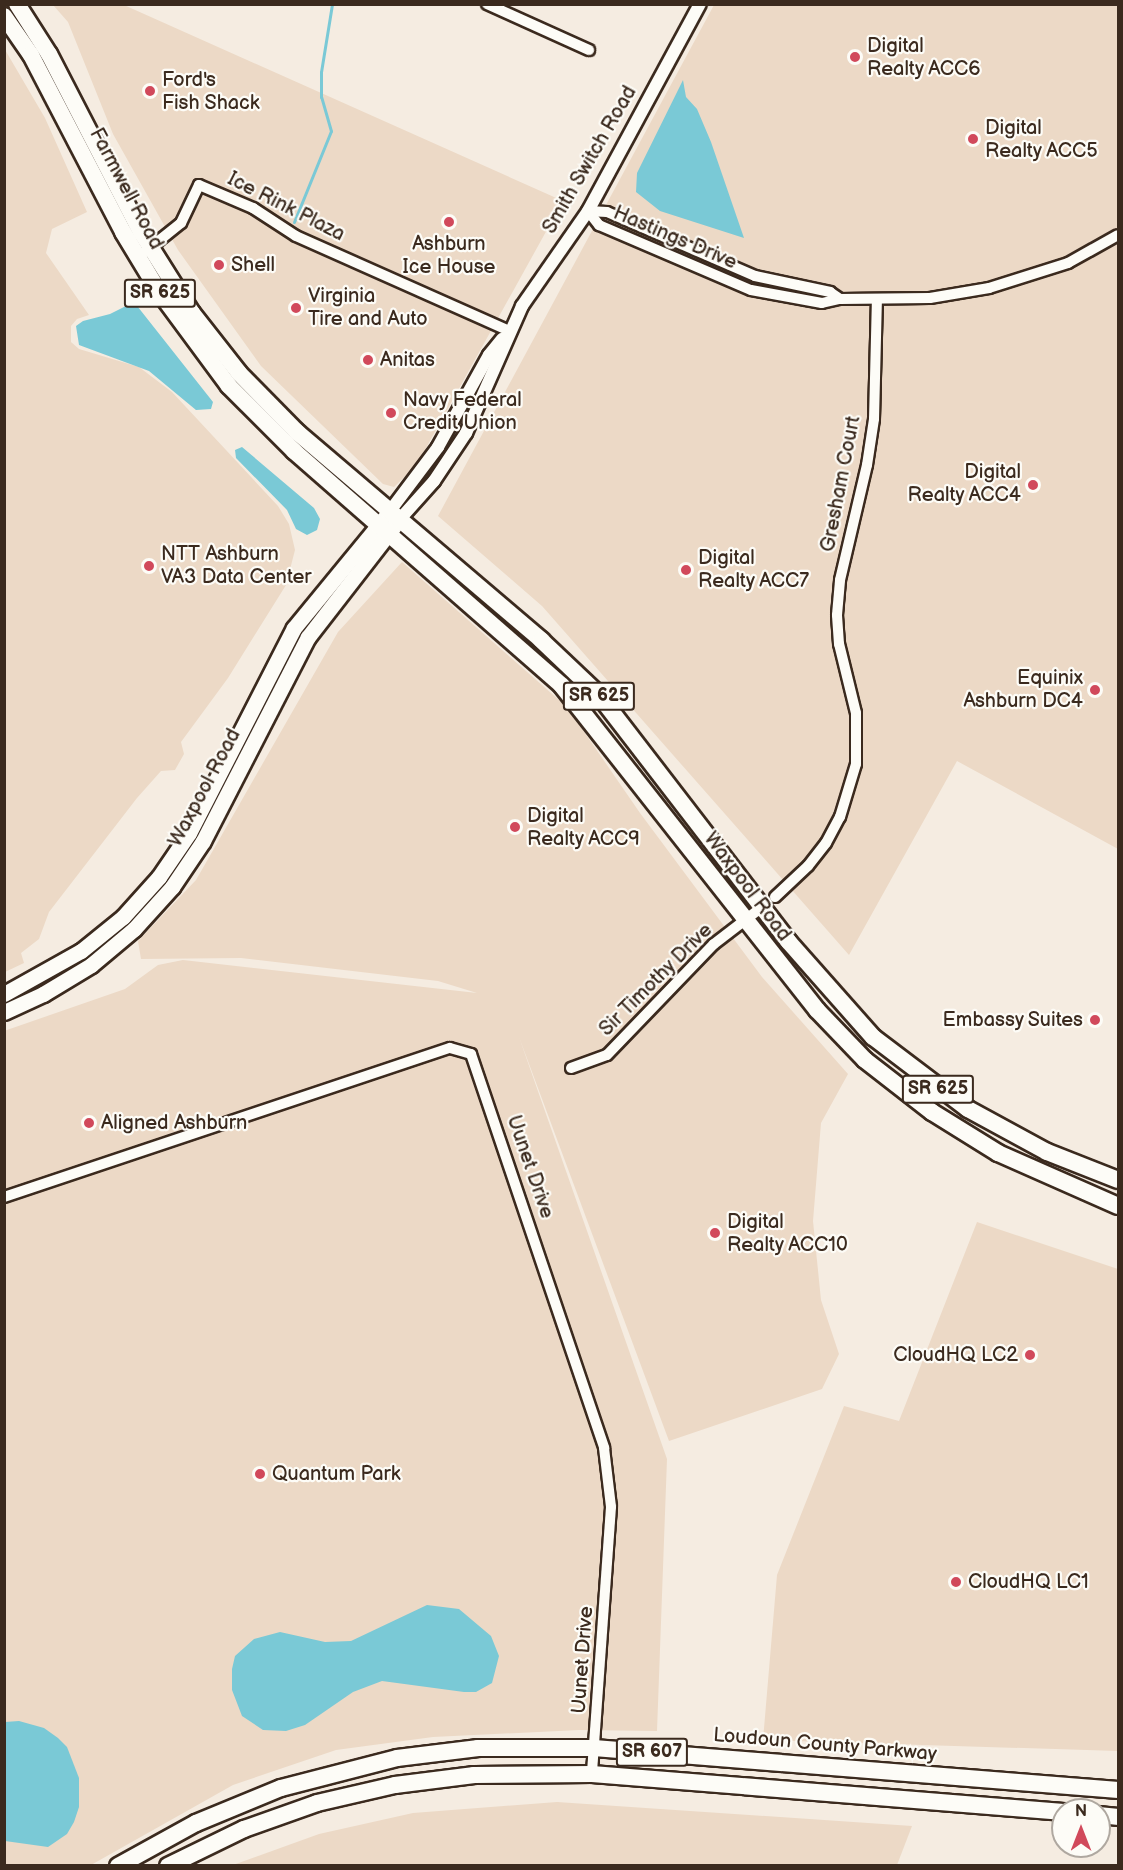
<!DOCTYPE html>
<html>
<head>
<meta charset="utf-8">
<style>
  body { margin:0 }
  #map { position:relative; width:1123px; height:1870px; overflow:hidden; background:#f5ece1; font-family:"Balsamiq Sans",sans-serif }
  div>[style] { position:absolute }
  .built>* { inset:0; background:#ecd9c6 }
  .water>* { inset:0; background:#7ac9d6 }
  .stream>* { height:3px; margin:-1.5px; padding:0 1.5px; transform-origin:1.5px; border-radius:1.5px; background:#7ac9d6 }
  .roads { filter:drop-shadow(2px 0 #3b2a1e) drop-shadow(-2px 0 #3b2a1e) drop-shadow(0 2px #3b2a1e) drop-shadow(0 -2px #3b2a1e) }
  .minor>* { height:10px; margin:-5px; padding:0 5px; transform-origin:5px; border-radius:5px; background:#fdfcf7 }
  .tertiary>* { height:12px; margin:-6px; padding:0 6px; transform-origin:6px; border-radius:6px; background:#fdfcf7 }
  .secondary>* { height:15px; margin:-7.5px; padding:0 7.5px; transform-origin:7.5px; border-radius:7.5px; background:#fdfcf7 }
  .primary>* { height:16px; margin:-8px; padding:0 8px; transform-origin:8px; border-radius:8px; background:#fdfcf7 }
  .dots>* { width:16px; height:16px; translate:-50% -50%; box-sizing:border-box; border:3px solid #fdfcf7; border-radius:50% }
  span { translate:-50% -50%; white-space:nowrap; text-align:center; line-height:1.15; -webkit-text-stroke:4.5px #fdfcf7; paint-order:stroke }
  .shield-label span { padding:2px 4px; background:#fdfcf7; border:2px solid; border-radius:4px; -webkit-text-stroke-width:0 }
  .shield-label { font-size:18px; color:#3b2a1e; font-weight:700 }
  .poi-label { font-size:20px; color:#3b2a1e }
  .left { translate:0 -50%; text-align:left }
  .right { translate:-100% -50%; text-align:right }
  .street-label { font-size:20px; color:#3b2a1e }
  .frame { position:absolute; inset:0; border:6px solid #3b2a1e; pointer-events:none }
  .north { position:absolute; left:1051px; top:1798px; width:60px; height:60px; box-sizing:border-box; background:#fdfcf7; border:2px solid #afa8a0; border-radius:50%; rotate:0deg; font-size:16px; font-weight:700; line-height:24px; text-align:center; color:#3b2a1e }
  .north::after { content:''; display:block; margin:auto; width:21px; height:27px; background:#d1495b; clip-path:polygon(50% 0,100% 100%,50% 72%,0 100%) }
</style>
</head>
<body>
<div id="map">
  <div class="built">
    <div style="clip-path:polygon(53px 5px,124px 5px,563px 201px,416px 466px,394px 487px,383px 484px,261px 366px,178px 250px,113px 134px,68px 22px)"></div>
    <div style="clip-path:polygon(714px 5px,1118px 5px,1118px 849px,957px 761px,849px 955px,542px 606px,438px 516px)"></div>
    <div style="clip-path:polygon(4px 48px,45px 118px,87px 212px,52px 229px,46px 253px,89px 315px,77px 319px,71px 326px,71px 342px,79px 349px,139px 367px,172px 392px,278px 506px,289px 524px,295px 550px,286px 585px,228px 678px,181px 742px,184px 754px,175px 770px,161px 771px,137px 798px,49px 912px,39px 939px,21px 953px,24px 963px,5px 972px)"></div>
    <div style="clip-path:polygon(402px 562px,567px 707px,640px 813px,762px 977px,848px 1074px,821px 1123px,813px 1221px,821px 1300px,839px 1354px,822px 1389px,669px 1441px,519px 1037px,667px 1459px,657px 1731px,579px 1730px,433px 1737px,336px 1750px,233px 1785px,91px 1865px,5px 1865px,4px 1031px,125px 989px,158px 965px,183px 960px,477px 993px,438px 981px,241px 958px,141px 959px,138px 941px,196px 880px,338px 632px)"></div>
    <div style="clip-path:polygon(977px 1222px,1118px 1269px,1118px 1751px,763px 1740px,777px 1575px,844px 1406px,899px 1421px)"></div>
    <div style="clip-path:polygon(557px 1802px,912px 1826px,897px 1865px,233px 1865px,319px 1834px,413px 1813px)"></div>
  </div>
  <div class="water">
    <div style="clip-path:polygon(683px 80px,686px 97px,697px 109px,711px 142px,744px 238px,660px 211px,636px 192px,637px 173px)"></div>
    <div style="clip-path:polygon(134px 302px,213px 402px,211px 409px,196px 410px,149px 371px,79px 345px,76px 326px,83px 321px,110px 314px)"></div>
    <div style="clip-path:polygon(242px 447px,314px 508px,320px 519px,317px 530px,307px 535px,296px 529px,287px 510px,236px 458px,235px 450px)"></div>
    <div style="clip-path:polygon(427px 1605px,459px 1609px,491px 1636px,499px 1656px,492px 1683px,476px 1692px,464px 1692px,382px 1681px,353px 1692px,305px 1725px,286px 1731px,263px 1730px,242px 1716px,232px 1690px,232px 1669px,235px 1656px,254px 1639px,280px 1632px,325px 1642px,351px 1641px)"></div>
    <div style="clip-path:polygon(19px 1721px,44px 1728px,58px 1738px,67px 1747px,79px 1778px,79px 1807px,74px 1822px,67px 1834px,48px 1847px,5px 1841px,5px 1722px)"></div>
  </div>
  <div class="stream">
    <div style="left:294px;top:222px;width:98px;rotate:-67.9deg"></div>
    <div style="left:331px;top:131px;width:35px;rotate:-106deg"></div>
    <div style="left:321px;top:97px;width:25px;rotate:-90deg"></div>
    <div style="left:321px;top:72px;width:69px;rotate:-80.8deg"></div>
  </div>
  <div class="roads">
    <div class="minor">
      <div style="left:487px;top:4px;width:112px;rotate:24.3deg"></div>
      <div style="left:588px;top:211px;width:18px;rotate:52deg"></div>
      <div style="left:599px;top:225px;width:165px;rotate:23.2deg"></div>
      <div style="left:751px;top:290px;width:72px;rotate:10.4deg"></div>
      <div style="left:822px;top:303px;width:18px;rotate:-13deg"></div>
      <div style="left:840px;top:299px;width:90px;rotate:-0.6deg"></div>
      <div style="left:930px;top:298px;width:60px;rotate:-9.6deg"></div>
      <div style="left:989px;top:288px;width:83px;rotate:-17.6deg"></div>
      <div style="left:1068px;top:263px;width:57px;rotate:-29.2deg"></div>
      <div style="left:588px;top:211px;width:19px;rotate:3deg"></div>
      <div style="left:607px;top:212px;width:161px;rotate:23.4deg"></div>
      <div style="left:755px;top:276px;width:77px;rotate:12deg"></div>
      <div style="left:830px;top:292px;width:12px;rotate:35deg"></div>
      <div style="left:146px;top:251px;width:45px;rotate:-38.7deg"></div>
      <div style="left:181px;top:223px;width:42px;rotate:-64.7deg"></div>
      <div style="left:199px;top:185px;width:59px;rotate:23.1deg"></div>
      <div style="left:253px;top:208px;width:51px;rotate:33.1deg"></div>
      <div style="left:296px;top:236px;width:233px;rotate:24deg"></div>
      <div style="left:775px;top:897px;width:45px;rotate:-43.2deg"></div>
      <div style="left:808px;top:866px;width:29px;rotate:-52deg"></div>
      <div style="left:826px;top:843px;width:30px;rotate:-62deg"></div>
      <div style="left:840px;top:817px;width:55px;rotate:-73.2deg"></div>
      <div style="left:856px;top:764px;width:51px;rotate:-90deg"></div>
      <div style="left:856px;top:713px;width:71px;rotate:-103.8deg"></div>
      <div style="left:839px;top:644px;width:29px;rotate:-94deg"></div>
      <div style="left:837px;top:615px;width:35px;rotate:-85deg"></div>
      <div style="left:840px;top:580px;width:118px;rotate:-76.8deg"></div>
      <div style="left:867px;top:465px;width:47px;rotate:-81.3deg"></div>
      <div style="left:874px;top:419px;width:119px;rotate:-88.6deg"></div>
      <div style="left:571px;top:1068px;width:38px;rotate:-20deg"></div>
      <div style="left:607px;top:1055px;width:154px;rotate:-46.1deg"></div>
      <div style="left:714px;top:944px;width:61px;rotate:-37.6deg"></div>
      <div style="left:4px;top:1197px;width:470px;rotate:-18.5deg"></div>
      <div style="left:450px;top:1048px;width:22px;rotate:16deg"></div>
      <div style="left:471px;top:1054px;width:416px;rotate:71.3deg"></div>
      <div style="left:604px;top:1448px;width:59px;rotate:83.2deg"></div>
      <div style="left:611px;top:1507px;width:268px;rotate:94.1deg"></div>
    </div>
    <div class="tertiary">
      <div style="left:390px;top:511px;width:80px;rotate:-53.1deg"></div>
      <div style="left:438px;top:447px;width:105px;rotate:-61deg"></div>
      <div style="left:489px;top:355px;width:21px;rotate:-51deg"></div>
      <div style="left:400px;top:519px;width:51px;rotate:-48.2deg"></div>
      <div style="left:434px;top:481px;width:58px;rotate:-56.3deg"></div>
      <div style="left:466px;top:433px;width:139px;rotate:-66.2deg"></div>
      <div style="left:522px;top:306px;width:116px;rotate:-55.2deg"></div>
      <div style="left:588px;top:211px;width:235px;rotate:-61.6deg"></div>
    </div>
    <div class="secondary">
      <div style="left:4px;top:994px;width:88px;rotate:-29.2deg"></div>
      <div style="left:81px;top:951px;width:54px;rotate:-39deg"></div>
      <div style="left:123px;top:917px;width:54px;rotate:-48deg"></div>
      <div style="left:159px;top:877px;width:53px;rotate:-55.7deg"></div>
      <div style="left:189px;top:833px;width:230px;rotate:-62.9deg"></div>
      <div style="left:294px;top:628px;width:151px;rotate:-50.6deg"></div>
      <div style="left:4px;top:1012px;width:43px;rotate:-24.8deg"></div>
      <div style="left:43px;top:994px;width:56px;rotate:-31.1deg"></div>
      <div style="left:91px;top:965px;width:56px;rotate:-39.9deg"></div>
      <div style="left:134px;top:929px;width:57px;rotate:-47.9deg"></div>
      <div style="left:172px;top:887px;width:55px;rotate:-56deg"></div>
      <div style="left:203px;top:841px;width:229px;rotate:-62.8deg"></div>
      <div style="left:308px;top:637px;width:140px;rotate:-52.2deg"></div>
    </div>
    <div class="primary">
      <div style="left:17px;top:4px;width:59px;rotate:57.4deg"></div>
      <div style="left:49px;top:54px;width:200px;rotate:62.7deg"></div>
      <div style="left:141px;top:232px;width:96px;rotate:57.8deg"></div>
      <div style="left:192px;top:313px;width:76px;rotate:51.9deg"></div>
      <div style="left:239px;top:373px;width:83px;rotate:45.5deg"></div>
      <div style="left:297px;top:432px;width:321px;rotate:40.4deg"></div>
      <div style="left:541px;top:640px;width:79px;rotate:43.5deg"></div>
      <div style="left:598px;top:694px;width:312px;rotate:52.4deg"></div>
      <div style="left:788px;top:941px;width:128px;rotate:48.5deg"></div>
      <div style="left:873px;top:1037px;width:119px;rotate:37.2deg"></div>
      <div style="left:968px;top:1109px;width:90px;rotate:28.6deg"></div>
      <div style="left:1047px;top:1152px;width:76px;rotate:21.5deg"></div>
      <div style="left:4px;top:16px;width:47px;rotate:55.3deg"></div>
      <div style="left:31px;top:55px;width:199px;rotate:62.5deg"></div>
      <div style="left:123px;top:232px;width:68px;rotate:58.9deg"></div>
      <div style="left:158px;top:290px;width:119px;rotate:53.5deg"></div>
      <div style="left:229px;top:386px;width:92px;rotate:45deg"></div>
      <div style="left:294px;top:451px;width:356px;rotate:41.2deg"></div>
      <div style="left:562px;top:686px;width:412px;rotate:51.8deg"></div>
      <div style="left:817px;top:1010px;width:69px;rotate:46.2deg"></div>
      <div style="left:865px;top:1060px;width:85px;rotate:37.8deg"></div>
      <div style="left:932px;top:1112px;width:78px;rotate:31.8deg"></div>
      <div style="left:998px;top:1153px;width:131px;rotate:23.8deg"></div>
      <div style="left:1099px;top:1815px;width:19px;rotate:6deg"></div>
      <div style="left:118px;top:1866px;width:89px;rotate:-28.9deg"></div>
      <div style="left:196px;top:1823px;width:92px;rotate:-22.4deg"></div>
      <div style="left:281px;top:1788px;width:120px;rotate:-14.5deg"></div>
      <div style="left:397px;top:1758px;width:82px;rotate:-7deg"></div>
      <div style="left:478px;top:1748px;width:116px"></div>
      <div style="left:594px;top:1748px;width:526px;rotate:4.58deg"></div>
      <div style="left:168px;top:1866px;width:85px;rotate:-26deg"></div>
      <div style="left:244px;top:1829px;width:77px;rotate:-19.6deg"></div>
      <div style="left:317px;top:1803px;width:80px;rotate:-13deg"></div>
      <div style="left:395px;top:1785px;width:80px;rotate:-7.2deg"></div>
      <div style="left:474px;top:1775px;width:118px;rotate:-0.5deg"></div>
      <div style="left:592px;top:1774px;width:473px;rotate:4.6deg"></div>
    </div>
  </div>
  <div class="dots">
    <div style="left:855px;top:57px;background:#d1495b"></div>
    <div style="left:150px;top:91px;background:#d1495b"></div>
    <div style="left:973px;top:139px;background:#d1495b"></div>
    <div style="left:449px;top:222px;background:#d1495b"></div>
    <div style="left:219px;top:265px;background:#d1495b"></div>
    <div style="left:296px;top:308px;background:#d1495b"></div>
    <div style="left:368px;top:360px;background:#d1495b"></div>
    <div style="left:391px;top:413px;background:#d1495b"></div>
    <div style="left:1033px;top:485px;background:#d1495b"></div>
    <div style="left:149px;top:566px;background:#d1495b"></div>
    <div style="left:686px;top:570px;background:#d1495b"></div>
    <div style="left:1095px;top:690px;background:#d1495b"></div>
    <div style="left:515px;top:827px;background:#d1495b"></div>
    <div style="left:1095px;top:1020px;background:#d1495b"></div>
    <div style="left:89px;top:1123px;background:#d1495b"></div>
    <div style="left:715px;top:1233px;background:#d1495b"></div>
    <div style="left:1030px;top:1355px;background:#d1495b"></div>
    <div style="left:260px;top:1474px;background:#d1495b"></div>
    <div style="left:956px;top:1582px;background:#d1495b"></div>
  </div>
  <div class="shield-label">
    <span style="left:160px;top:293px">SR 625</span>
    <span style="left:599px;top:696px">SR 625</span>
    <span style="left:938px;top:1089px">SR 625</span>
    <span style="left:652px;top:1752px">SR 607</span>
  </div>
  <div class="poi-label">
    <span class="left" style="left:867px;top:58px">Digital<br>Realty ACC6</span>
    <span class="left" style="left:162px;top:92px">Ford's<br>Fish Shack</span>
    <span class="left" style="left:985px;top:140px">Digital<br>Realty ACC5</span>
    <span style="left:449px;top:256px">Ashburn<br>Ice House</span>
    <span class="left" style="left:231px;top:265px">Shell</span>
    <span class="left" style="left:308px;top:308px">Virginia<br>Tire and Auto</span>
    <span class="left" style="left:380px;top:360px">Anitas</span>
    <span class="left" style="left:403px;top:412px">Navy Federal<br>Credit Union</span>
    <span class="right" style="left:1021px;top:484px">Digital<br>Realty ACC4</span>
    <span class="left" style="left:161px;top:566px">NTT Ashburn<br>VA3 Data Center</span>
    <span class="left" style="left:698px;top:570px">Digital<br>Realty ACC7</span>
    <span class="right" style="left:1083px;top:690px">Equinix<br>Ashburn DC4</span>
    <span class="left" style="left:527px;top:828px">Digital<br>Realty ACC9</span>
    <span class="right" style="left:1083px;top:1020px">Embassy Suites</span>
    <span class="left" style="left:101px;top:1123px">Aligned Ashburn</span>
    <span class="left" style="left:727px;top:1234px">Digital<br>Realty ACC10</span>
    <span class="right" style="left:1018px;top:1355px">CloudHQ LC2</span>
    <span class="left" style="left:272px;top:1474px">Quantum Park</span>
    <span class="left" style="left:968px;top:1582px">CloudHQ LC1</span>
  </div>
  <div class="street-label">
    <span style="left:590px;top:160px;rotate:-60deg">Smith Switch Road</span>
    <span style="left:126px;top:189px;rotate:62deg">Farmwell Road</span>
    <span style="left:286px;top:207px;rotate:27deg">Ice Rink Plaza</span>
    <span style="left:675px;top:238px;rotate:23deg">Hastings Drive</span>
    <span style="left:841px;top:484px;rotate:-79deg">Gresham Court</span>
    <span style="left:205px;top:788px;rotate:-62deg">Waxpool Road</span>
    <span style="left:747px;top:887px;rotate:53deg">Waxpool Road</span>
    <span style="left:656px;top:980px;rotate:-45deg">Sir Timothy Drive</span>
    <span style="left:530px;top:1167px;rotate:71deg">Uunet Drive</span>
    <span style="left:583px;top:1660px;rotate:-86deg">Uunet Drive</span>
    <span style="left:825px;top:1745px;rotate:5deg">Loudoun County Parkway</span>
  </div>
  <div class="frame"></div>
  <div class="north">N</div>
</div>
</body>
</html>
